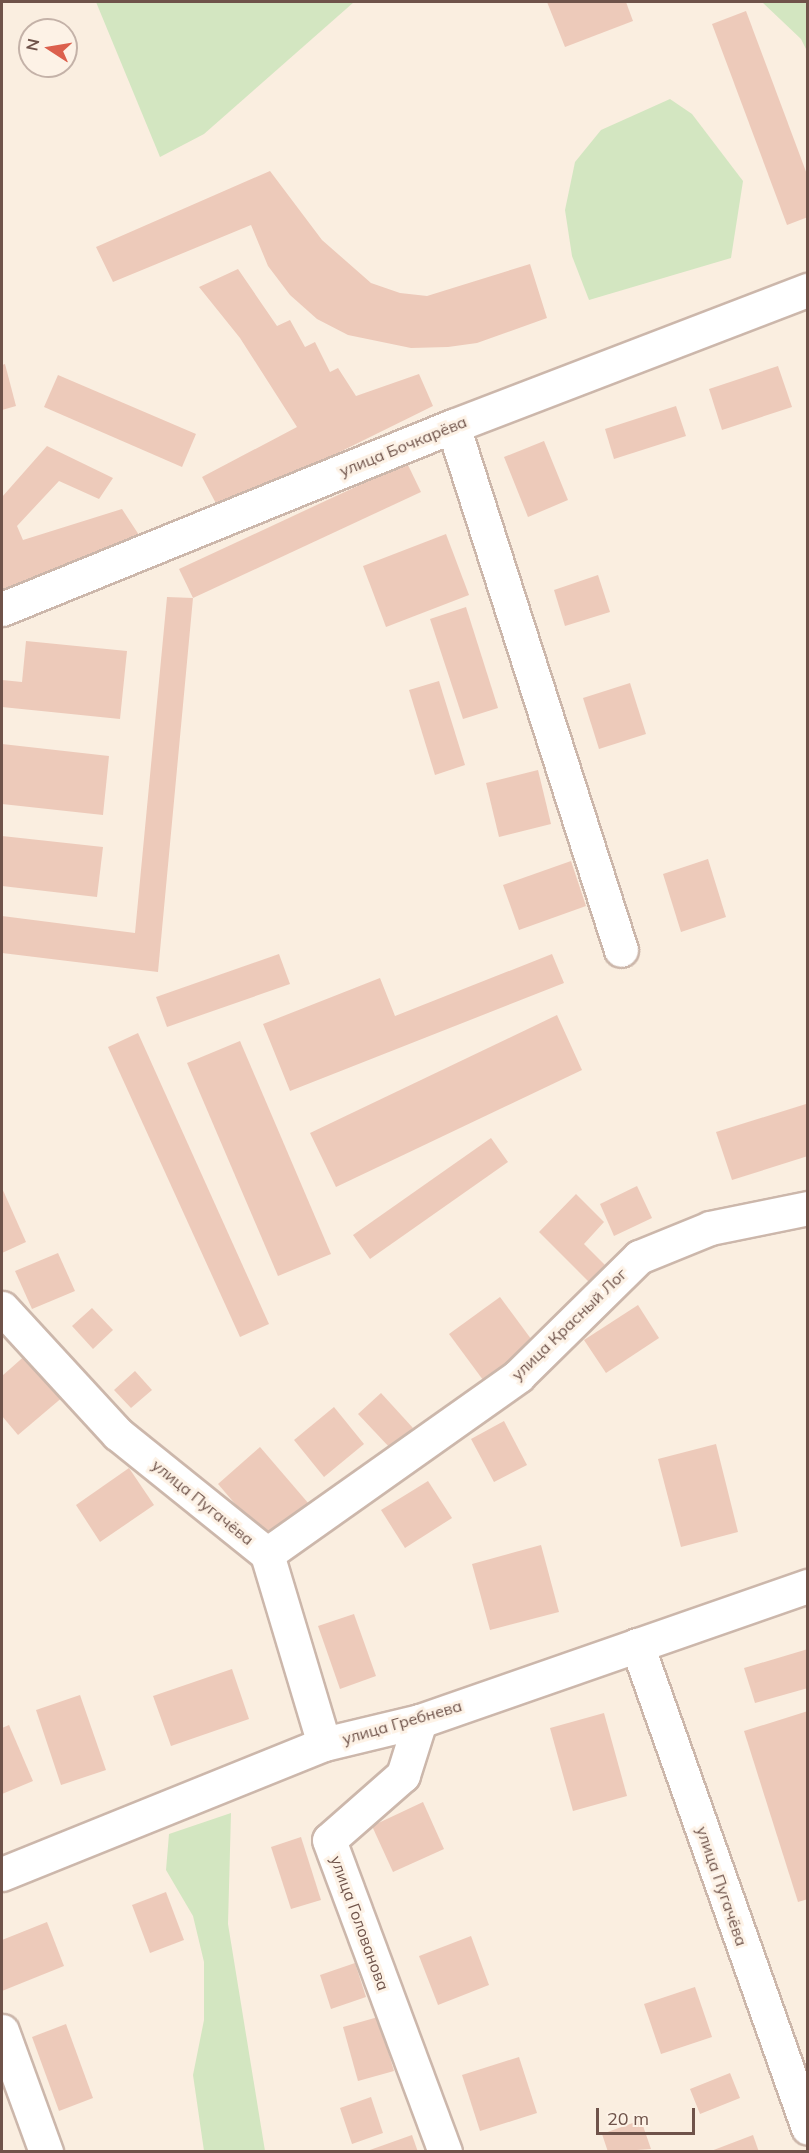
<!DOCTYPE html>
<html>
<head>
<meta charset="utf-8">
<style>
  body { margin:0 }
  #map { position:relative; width:809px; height:2153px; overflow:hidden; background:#faeee0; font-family:Mulish,sans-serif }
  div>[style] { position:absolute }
  .green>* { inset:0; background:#d3e6c1 }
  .building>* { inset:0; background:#edcaba }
  .roads { filter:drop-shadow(2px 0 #ccb7ab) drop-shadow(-2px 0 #ccb7ab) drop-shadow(0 2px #ccb7ab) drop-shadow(0 -2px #ccb7ab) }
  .minor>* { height:33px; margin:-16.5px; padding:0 16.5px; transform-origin:16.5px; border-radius:16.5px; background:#fff }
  span { translate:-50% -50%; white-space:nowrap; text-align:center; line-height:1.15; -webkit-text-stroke:6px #fdf2e6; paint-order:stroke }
  .street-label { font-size:16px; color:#6f534a }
  .frame { position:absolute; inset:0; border:3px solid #6f534a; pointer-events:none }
  .north { position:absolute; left:18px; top:18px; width:60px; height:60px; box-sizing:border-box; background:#fdf2e6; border:2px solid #c4b2a8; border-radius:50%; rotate:282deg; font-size:16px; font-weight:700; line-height:24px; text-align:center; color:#6f534a }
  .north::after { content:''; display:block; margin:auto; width:21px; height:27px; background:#dc604d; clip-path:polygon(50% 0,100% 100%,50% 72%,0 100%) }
  .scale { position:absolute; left:596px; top:2108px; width:99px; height:27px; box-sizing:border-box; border:3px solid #6f534a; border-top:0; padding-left:8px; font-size:18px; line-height:21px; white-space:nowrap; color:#6f534a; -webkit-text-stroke:4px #fdf2e6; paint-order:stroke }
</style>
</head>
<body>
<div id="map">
  <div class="green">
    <div style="clip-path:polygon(96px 2px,354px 2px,204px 134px,160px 157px)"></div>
    <div style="clip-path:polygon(762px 2px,807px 2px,807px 51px,801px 39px)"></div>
    <div style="clip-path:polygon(670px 99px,692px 114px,743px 181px,731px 258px,589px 300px,572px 256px,565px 210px,575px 162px,601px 130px)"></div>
    <div style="clip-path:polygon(231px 1813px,228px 1924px,265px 2151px,204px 2151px,193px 2075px,204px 2020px,204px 1962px,193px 1916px,166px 1870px,169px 1834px)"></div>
  </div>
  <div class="building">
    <div style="clip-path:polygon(547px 2px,626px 2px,633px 21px,565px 47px)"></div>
    <div style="clip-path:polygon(746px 11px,808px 177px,808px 217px,787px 225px,712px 24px)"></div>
    <div style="clip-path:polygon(270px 171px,322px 240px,371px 283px,400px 293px,427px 296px,530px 264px,547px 318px,477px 343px,448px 347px,411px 348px,348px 335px,317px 319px,290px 295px,268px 266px,251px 225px,113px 282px,96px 247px)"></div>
    <div style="clip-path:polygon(238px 269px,277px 326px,290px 320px,305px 347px,315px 342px,330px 372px,338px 368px,356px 396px,419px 374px,433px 406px,220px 511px,202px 477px,297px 427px,240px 338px,199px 287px)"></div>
    <div style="clip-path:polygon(5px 364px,16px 406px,2px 410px,2px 365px)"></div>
    <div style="clip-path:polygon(778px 366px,792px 407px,722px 430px,709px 389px)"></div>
    <div style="clip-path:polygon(58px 375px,196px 434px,182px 467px,44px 407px)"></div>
    <div style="clip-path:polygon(676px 406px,686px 436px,614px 459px,605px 429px)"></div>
    <div style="clip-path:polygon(544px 441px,568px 500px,528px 517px,504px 457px)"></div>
    <div style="clip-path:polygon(47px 446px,113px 478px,99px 499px,59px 481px,17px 526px,23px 540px,122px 509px,139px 535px,2px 595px,2px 497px)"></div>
    <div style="clip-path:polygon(407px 463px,421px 492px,193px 598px,179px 569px)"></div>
    <div style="clip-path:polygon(446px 534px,469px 595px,386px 627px,363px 566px)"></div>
    <div style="clip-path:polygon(598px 575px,610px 612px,565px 626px,554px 590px)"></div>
    <div style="clip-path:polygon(167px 597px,193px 598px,158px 972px,2px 953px,2px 916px,135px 933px)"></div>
    <div style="clip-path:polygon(466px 607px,498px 708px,463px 719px,430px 619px)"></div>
    <div style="clip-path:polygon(26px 641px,127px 651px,120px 719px,2px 707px,2px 680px,22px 682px)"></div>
    <div style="clip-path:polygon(439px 681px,465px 765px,435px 775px,409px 690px)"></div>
    <div style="clip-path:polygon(630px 683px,646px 734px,599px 749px,583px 698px)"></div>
    <div style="clip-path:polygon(2px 744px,109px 756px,103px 815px,2px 804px)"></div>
    <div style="clip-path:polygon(538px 770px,551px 824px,499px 837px,486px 783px)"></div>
    <div style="clip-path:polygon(2px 836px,103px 847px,97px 897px,2px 886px)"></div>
    <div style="clip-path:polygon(708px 859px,726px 917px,681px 932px,663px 874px)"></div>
    <div style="clip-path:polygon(571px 861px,586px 906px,519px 930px,503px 885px)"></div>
    <div style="clip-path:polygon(279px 954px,290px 984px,167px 1027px,156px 997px)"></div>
    <div style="clip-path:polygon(552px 954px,564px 983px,290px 1091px,263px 1024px,380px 978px,395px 1016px)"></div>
    <div style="clip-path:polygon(557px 1015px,582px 1070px,336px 1187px,310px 1133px)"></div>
    <div style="clip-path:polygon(138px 1033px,269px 1324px,240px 1337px,108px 1047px)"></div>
    <div style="clip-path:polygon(240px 1041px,331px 1254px,278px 1276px,187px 1063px)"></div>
    <div style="clip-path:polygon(806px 1104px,808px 1156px,732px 1180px,716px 1132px)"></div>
    <div style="clip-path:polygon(491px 1138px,508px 1162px,370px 1259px,353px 1235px)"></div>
    <div style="clip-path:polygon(637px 1186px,652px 1218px,614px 1236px,600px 1204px)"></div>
    <div style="clip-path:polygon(2px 1188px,26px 1242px,2px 1253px)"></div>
    <div style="clip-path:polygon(576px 1194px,604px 1222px,584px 1244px,605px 1265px,589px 1282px,539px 1232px)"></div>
    <div style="clip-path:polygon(58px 1253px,75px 1291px,32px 1309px,15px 1271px)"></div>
    <div style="clip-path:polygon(500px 1297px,537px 1347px,486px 1384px,449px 1334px)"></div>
    <div style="clip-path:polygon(638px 1305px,659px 1338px,606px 1373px,584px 1340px)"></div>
    <div style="clip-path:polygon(92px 1308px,113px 1330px,93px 1349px,72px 1326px)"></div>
    <div style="clip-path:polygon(28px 1353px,64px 1396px,18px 1435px,2px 1416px,2px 1376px)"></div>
    <div style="clip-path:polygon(135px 1371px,152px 1390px,131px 1408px,114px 1390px)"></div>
    <div style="clip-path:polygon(381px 1393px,413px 1428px,391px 1449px,358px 1414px)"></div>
    <div style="clip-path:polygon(334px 1407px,364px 1444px,324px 1477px,294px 1440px)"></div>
    <div style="clip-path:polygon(504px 1421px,527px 1465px,494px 1482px,471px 1439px)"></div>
    <div style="clip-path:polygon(716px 1444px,738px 1532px,681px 1547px,658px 1459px)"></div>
    <div style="clip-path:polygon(260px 1447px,309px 1504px,267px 1541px,218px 1484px)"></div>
    <div style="clip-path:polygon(129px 1468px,154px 1505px,100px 1542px,76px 1505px)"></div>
    <div style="clip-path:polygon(428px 1481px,452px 1518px,405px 1548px,381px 1510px)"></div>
    <div style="clip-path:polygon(541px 1545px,559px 1612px,490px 1630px,472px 1564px)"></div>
    <div style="clip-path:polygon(354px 1614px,376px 1676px,340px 1689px,318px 1626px)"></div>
    <div style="clip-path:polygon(808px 1649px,808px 1688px,755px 1703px,744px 1668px)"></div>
    <div style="clip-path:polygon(232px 1669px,249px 1719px,171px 1746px,153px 1696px)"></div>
    <div style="clip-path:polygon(80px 1695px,106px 1770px,61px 1785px,36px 1710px)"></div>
    <div style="clip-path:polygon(808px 1711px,808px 1899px,798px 1902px,744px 1731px)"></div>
    <div style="clip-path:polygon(604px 1713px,627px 1796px,573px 1811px,550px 1728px)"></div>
    <div style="clip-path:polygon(9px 1725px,33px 1781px,2px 1794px,2px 1728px)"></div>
    <div style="clip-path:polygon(423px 1802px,444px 1849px,393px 1872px,372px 1826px)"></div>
    <div style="clip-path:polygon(301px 1837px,321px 1900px,291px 1909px,271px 1847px)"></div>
    <div style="clip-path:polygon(166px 1892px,184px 1940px,150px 1953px,132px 1905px)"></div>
    <div style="clip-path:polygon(47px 1922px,64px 1966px,2px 1991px,2px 1940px)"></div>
    <div style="clip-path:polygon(471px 1936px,489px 1985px,438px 2005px,419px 1956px)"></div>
    <div style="clip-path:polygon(355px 1963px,366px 1997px,331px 2009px,320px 1975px)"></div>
    <div style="clip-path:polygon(695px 1987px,712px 2037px,661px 2054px,644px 2004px)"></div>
    <div style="clip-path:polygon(378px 2017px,394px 2071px,358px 2081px,343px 2027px)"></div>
    <div style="clip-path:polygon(66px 2024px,93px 2098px,59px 2111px,32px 2037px)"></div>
    <div style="clip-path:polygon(519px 2057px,537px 2113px,480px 2131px,462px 2075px)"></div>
    <div style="clip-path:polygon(730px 2073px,740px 2098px,700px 2114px,690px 2089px)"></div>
    <div style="clip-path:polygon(371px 2097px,383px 2133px,352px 2144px,340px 2108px)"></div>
    <div style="clip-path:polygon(641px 2120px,651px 2149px,608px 2152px,602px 2134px)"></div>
    <div style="clip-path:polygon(412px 2135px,418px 2152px,367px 2152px,367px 2151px)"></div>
    <div style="clip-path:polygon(753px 2135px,759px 2152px,711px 2152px,711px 2151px)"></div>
  </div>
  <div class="roads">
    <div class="minor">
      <div style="left:453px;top:426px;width:550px;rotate:72.22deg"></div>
      <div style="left:2px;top:609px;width:487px;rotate:-22.1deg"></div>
      <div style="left:453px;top:426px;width:380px;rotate:-21deg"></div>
      <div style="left:2px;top:1308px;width:171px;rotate:47.4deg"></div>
      <div style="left:118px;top:1434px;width:191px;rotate:38.8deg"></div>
      <div style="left:267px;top:1554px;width:198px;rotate:73.3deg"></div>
      <div style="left:267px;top:1554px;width:308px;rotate:-35.3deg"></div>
      <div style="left:518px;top:1376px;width:170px;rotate:-44.5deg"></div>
      <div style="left:639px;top:1257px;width:77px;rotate:-22.2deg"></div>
      <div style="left:710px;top:1228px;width:100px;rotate:-11.5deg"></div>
      <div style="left:637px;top:1645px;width:512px;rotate:70.5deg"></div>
      <div style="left:420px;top:1721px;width:57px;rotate:107.5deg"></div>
      <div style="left:403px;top:1775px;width:98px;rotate:138.7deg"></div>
      <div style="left:329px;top:1840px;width:333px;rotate:69.6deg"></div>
      <div style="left:2px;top:1874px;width:347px;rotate:-22deg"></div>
      <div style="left:324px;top:1744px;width:99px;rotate:-13.5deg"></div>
      <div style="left:420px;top:1721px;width:411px;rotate:-19.2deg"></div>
      <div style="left:2px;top:2031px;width:129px;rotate:70deg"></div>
    </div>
  </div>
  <div class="street-label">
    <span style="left:403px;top:446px;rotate:-22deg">улица Бочкарёва</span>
    <span style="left:569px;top:1324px;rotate:-44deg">улица Красный Лог</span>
    <span style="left:203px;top:1502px;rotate:39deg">улица Пугачёва</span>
    <span style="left:402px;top:1722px;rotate:-16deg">улица Гребнева</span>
    <span style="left:722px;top:1886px;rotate:71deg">улица Пугачёва</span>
    <span style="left:360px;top:1923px;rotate:70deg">улица Голованова</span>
  </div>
  <div class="frame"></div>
  <div class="north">N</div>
  <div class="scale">20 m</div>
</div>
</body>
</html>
